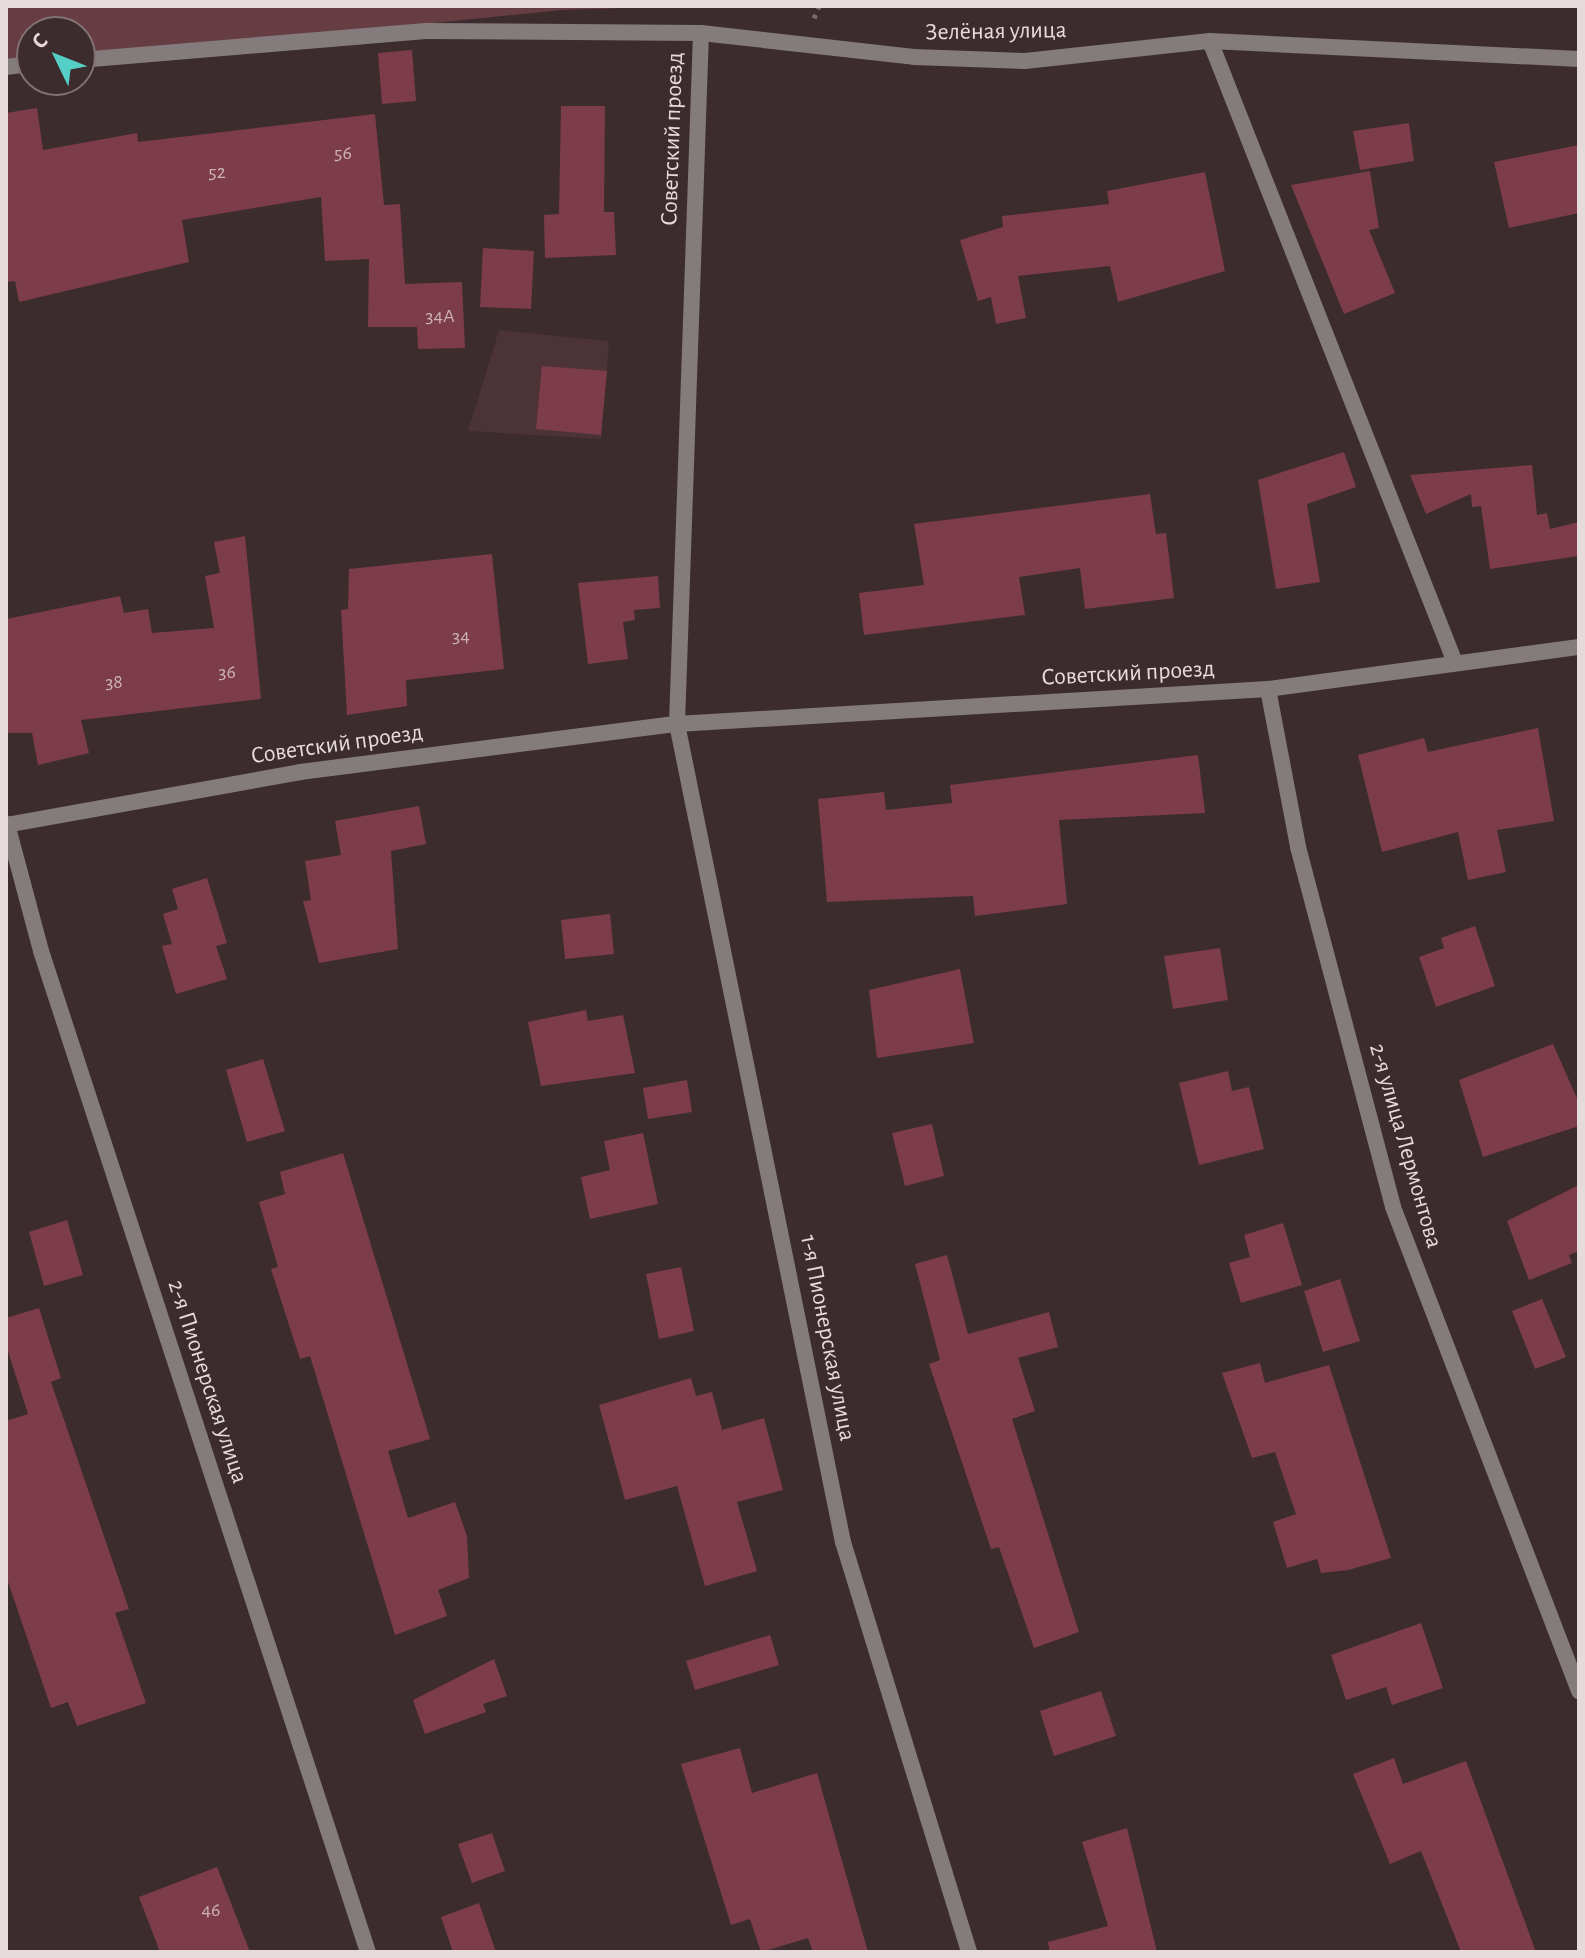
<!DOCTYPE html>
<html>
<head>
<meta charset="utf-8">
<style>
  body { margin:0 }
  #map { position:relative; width:1585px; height:1958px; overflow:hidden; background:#3c2c2e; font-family:"Alegreya Sans",sans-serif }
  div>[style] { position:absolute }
  .built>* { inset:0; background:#4b3337 }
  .green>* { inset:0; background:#673d44 }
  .building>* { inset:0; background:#7d3c49 }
  .path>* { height:5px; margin-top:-2.5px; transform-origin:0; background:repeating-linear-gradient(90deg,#766869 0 4px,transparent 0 10px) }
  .lane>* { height:16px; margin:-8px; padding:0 8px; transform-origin:8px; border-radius:8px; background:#847b7c }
  .street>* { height:16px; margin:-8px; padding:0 8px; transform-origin:8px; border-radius:8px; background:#847b7c }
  span { translate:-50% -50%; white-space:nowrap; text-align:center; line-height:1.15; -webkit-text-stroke:6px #3c2c2e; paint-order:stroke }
  .number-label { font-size:20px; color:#ccb3b7 }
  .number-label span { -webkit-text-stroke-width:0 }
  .street-label { font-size:24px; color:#e6dbdc }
  .frame { position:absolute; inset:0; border:8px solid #e6dbdc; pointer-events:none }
  .north { position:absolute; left:16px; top:16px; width:80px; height:80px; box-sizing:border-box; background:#3c2c2e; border:2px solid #807274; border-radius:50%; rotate:313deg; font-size:22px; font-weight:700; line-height:32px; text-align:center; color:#e6dbdc }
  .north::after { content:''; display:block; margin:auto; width:28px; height:36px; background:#55cec6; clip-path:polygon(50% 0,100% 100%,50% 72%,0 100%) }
</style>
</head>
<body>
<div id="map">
  <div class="built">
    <div style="clip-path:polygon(499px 330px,609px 341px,601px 439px,468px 431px)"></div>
  </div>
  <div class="green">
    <div style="clip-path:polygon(6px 6px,685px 6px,562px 10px,80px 59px,80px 32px,32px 32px,32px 63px,6px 65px)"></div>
  </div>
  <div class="building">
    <div style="clip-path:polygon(412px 50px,416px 101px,382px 104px,378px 53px)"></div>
    <div style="clip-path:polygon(561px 106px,605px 106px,604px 212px,614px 212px,616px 255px,545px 258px,544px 215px,559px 214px)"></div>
    <div style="clip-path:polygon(37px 108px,43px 150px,137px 133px,138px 142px,375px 114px,384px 205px,400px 204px,405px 284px,462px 282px,465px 348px,418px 349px,417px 327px,368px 327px,369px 259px,325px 261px,321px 197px,182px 220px,189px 262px,19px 302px,15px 281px,6px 282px,6px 113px)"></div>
    <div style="clip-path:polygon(1409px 123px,1414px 161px,1360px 170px,1353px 131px)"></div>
    <div style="clip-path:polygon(1579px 145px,1579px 213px,1509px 228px,1494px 162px)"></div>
    <div style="clip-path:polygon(1370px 171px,1379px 228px,1369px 230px,1395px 293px,1344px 314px,1291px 185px)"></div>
    <div style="clip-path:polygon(1205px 172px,1225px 271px,1118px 302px,1110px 266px,1018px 276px,1026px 318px,996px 324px,991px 297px,978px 301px,960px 240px,1003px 227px,1002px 216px,1109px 204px,1107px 191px)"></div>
    <div style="clip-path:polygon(483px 248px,534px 251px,531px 309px,480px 307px)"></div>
    <div style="clip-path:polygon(542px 366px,607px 371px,601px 435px,536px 429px)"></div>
    <div style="clip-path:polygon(1344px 452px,1356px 487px,1307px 504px,1320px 582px,1276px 589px,1258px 480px)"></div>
    <div style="clip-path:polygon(1532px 465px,1537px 515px,1547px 513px,1550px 529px,1579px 522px,1579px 556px,1490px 569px,1481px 506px,1472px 507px,1471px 494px,1426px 514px,1410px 475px)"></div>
    <div style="clip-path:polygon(1150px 494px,1156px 534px,1166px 533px,1174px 598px,1085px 609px,1080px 568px,1019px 577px,1025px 615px,864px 635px,859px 593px,924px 585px,914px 524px)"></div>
    <div style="clip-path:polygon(245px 536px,261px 699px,81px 720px,89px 753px,38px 765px,32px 733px,6px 733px,6px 619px,120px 596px,124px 613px,148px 609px,152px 633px,214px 628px,205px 576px,220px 573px,214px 542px)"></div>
    <div style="clip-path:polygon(492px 554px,504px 669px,406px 680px,407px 706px,347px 715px,341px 610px,348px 609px,349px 569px)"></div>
    <div style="clip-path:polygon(658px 576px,660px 608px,634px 610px,635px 620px,623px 622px,628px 659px,588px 664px,578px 583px)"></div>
    <div style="clip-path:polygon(1538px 728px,1554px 821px,1497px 830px,1506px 872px,1468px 880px,1458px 832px,1382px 852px,1358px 755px,1424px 738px,1428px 752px)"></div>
    <div style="clip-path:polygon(1198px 755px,1205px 813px,1059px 820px,1067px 904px,975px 916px,973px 896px,827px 902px,818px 799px,884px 792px,886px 810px,952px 803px,950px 785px)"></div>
    <div style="clip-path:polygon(419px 806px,426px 844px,391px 851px,398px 949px,319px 963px,303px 901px,311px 900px,305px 861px,341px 855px,335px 821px)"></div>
    <div style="clip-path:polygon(207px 878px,227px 943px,216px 946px,227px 979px,176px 994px,162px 946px,172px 944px,163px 914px,178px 909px,172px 889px)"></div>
    <div style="clip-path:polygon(610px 914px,614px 954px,565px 959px,561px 920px)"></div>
    <div style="clip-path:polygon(1475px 926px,1495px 986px,1436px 1007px,1419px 957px,1444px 948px,1441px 938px)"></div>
    <div style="clip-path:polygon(1220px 948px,1228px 1000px,1173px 1009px,1164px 956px)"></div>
    <div style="clip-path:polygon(960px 969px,974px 1043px,877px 1058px,869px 990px)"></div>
    <div style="clip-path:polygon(586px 1010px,588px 1021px,623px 1015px,635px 1073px,541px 1086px,528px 1022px)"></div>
    <div style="clip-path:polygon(1553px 1044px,1579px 1103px,1579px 1126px,1483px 1157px,1459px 1080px)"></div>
    <div style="clip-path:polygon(263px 1059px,285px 1131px,247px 1142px,226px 1070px)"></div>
    <div style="clip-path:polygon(1228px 1071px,1232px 1091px,1249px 1087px,1264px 1149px,1199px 1165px,1179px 1083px)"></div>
    <div style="clip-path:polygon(687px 1080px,692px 1112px,648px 1119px,643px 1088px)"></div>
    <div style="clip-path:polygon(932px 1124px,944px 1176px,905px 1186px,892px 1133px)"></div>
    <div style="clip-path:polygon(643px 1133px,658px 1204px,590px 1219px,581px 1177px,610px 1170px,604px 1141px)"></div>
    <div style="clip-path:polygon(343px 1153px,430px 1439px,388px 1451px,408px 1518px,455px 1502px,467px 1536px,469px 1578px,438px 1590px,447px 1616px,395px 1635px,310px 1356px,300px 1359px,271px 1269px,278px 1267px,259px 1202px,285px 1194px,280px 1172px)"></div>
    <div style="clip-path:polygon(1579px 1185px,1579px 1251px,1569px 1255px,1572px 1263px,1529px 1280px,1507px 1221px)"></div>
    <div style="clip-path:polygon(67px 1220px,83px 1275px,44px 1286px,29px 1232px)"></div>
    <div style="clip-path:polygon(1283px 1223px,1302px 1285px,1241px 1303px,1229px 1263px,1250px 1257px,1244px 1235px)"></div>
    <div style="clip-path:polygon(947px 1255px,968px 1334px,1049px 1312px,1058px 1347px,1018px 1358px,1035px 1411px,1012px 1419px,1079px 1632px,1034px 1648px,999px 1547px,991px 1549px,929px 1364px,940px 1360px,915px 1264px)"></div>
    <div style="clip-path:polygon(681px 1267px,694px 1331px,659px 1339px,646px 1274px)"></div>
    <div style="clip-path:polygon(1340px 1279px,1360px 1341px,1323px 1352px,1304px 1291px)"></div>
    <div style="clip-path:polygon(1542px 1299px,1566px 1357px,1535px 1369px,1512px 1311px)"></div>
    <div style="clip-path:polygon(39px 1308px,61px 1378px,51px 1382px,129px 1609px,115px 1613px,146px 1703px,77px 1726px,68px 1702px,51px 1708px,6px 1576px,6px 1421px,28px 1414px,6px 1345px,6px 1318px)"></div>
    <div style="clip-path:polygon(1260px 1363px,1265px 1383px,1329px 1365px,1391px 1558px,1348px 1570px,1321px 1573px,1317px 1559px,1287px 1568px,1273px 1522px,1296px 1514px,1275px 1452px,1252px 1458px,1222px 1373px)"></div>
    <div style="clip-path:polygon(691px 1378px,696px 1396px,712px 1392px,722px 1430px,764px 1418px,783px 1490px,737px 1502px,757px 1571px,705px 1586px,677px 1486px,625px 1500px,599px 1405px)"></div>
    <div style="clip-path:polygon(1421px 1623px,1443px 1688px,1392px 1705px,1386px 1687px,1346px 1700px,1331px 1655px)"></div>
    <div style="clip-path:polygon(770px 1635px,779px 1665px,695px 1690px,686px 1661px)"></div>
    <div style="clip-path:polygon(494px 1659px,507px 1696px,483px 1704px,486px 1712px,425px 1734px,413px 1700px)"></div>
    <div style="clip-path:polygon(1101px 1691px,1116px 1736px,1054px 1756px,1040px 1711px)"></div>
    <div style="clip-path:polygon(740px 1748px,752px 1793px,817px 1773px,868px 1952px,813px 1952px,808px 1938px,761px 1952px,750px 1919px,731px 1925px,681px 1764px)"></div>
    <div style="clip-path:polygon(1394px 1758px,1403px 1784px,1466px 1761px,1536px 1952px,1461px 1952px,1421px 1851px,1390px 1864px,1353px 1774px)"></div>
    <div style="clip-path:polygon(1127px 1828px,1157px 1952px,1050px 1952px,1048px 1942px,1108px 1926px,1082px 1842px)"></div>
    <div style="clip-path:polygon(492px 1833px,505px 1871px,472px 1883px,458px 1844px)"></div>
    <div style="clip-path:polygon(217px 1867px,250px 1952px,160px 1952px,139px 1897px)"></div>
    <div style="clip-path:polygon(479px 1903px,496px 1952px,453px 1952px,441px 1917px)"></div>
  </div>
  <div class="path">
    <div style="left:814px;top:18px;width:13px;rotate:-67deg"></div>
  </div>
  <div class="lane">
    <div style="left:1210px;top:41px;width:665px;rotate:68.49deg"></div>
  </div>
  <div class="street">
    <div style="left:701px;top:33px;width:691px;rotate:91.99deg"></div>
    <div style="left:677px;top:724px;width:835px;rotate:78.53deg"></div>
    <div style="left:843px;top:1542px;width:429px;rotate:72.9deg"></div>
    <div style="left:80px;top:60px;width:347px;rotate:-4.8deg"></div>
    <div style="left:426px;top:31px;width:275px;rotate:0.4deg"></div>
    <div style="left:701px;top:33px;width:214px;rotate:6.4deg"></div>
    <div style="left:914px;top:57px;width:111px;rotate:2.1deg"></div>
    <div style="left:1025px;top:61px;width:186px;rotate:-6.2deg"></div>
    <div style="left:1210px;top:41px;width:369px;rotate:2.8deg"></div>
    <div style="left:6px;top:67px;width:26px;rotate:-7deg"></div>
    <div style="left:1268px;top:689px;width:161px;rotate:79.2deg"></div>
    <div style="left:1298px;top:847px;width:372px;rotate:75.2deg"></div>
    <div style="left:1393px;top:1207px;width:519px;rotate:68.98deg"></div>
    <div style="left:7px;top:824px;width:131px;rotate:75deg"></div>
    <div style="left:41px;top:951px;width:1053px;rotate:71.91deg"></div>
    <div style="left:6px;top:825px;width:299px;rotate:-10.2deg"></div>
    <div style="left:300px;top:772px;width:380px;rotate:-7.3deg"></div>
    <div style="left:677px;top:724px;width:592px;rotate:-3.39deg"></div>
    <div style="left:1268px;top:689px;width:314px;rotate:-7.7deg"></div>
  </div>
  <div class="number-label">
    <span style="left:343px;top:153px">56</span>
    <span style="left:217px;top:172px">52</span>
    <span style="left:440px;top:316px">34А</span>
    <span style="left:461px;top:636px">34</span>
    <span style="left:227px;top:672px">36</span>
    <span style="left:114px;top:682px">38</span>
    <span style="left:211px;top:1910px">46</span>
  </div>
  <div class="street-label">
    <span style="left:996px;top:32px;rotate:-1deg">Зелёная улица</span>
    <span style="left:673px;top:139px;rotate:-88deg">Советский проезд</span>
    <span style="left:1128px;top:674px;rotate:-3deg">Советский проезд</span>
    <span style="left:337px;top:745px;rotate:-8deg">Советский проезд</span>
    <span style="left:1405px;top:1146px;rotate:74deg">2-я улица Лермонтова</span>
    <span style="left:827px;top:1338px;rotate:79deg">1-я Пионерская улица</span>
    <span style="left:207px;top:1382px;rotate:72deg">2-я Пионерская улица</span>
  </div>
  <div class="frame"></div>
  <div class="north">С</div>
</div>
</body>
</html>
